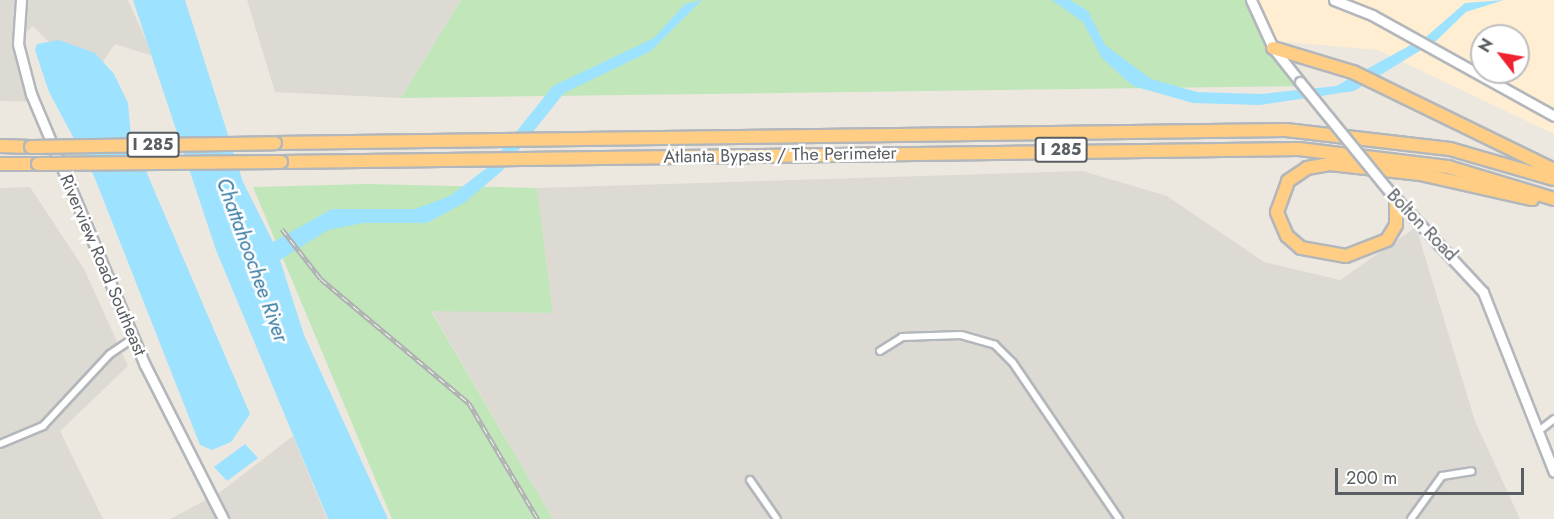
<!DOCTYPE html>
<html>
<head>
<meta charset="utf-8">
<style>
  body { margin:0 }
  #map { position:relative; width:1554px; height:519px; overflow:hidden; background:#ede8df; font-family:Jost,sans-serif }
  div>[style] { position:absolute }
  .commercial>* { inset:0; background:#ffeed2 }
  .industrial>* { inset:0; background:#dddad4 }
  .green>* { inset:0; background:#c0e6ba }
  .water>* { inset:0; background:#9de2ff }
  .roads { filter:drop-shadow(2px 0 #b3b7bb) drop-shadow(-2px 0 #b3b7bb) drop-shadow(0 2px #b3b7bb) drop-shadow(0 -2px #b3b7bb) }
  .street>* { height:6px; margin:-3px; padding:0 3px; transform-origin:3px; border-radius:3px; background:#fff }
  .secondary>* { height:9px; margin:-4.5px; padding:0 4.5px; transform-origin:4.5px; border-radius:4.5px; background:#fff }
  .highway>* { height:12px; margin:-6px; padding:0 6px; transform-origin:6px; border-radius:6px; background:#ffce84 }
  .rail>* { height:4.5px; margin-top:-2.25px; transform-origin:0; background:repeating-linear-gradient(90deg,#fff 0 7px,#b0b1b2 0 14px); box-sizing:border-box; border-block:2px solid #b0b1b2 }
  .bridges { filter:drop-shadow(2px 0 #b2b7bc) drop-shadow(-2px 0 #b2b7bc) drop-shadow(0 2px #b2b7bc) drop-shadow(0 -2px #b2b7bc) }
  .secondary-bridge>* { height:9px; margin:-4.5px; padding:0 4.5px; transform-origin:4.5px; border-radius:4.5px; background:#fff }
  .highway-bridge>* { height:12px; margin:-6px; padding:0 6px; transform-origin:6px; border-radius:6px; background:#ffce84 }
  span { translate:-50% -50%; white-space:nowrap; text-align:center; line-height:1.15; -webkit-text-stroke:5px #fff; paint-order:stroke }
  .shield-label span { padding:2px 4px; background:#fff; border:2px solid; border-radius:4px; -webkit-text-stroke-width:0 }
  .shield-label { font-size:16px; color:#595e62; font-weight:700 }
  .street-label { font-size:18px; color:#595e62 }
  .water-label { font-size:20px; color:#3379a3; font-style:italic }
  .north { position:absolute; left:1470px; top:24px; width:60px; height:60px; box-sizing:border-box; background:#fff; border:2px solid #bdbfc0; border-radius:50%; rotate:301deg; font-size:16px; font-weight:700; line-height:24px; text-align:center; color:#595e62 }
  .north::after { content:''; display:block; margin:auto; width:21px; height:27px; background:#f0222f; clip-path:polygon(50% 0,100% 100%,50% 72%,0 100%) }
  .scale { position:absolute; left:1335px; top:468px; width:189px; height:27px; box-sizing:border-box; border:3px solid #595e62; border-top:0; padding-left:8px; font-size:18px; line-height:21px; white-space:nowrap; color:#595e62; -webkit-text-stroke:4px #fff; paint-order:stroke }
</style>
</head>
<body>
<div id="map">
  <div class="commercial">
    <div style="clip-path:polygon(evenodd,1249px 0,1554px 0,1554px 134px,1378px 50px,1265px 40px,1249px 0,1482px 36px,1518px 36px,1518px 72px,1482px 72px,1482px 36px)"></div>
  </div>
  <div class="industrial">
    <div style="clip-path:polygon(0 0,128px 0,153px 56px,115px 44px,89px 82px,33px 26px,19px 40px,38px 102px,0 101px)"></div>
    <div style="clip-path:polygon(247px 0,461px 0,401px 98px,275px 92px)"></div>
    <div style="clip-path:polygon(1083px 171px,1167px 196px,1264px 262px,1340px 280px,1416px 227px,1475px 421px,1520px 519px,553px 519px,431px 310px,553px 313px,537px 188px)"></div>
    <div style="clip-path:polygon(30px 187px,84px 269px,128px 366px,60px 431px,103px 519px,0 519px,0 188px)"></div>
    <div style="clip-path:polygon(293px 436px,327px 519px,170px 519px,219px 493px)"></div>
  </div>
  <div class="green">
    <div style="clip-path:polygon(461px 0,1249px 0,1265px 40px,1307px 86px,401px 98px)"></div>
    <div style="clip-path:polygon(366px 184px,537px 188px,553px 313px,431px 311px,553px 519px,392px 519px,253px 187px)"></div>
  </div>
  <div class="water">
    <div style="clip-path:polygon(133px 0,185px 0,243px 182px,273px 242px,332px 209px,415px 209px,450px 196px,488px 167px,553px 86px,654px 38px,685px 4px,702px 0,651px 51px,564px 93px,502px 171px,464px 203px,427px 223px,363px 223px,328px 230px,280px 260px,304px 335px,388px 519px,328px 519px,216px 250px)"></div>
    <div style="clip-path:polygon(1052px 0,1070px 0,1088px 11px,1105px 45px,1151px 79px,1197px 92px,1261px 94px,1336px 86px,1427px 36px,1465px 3px,1504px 0,1466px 12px,1436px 41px,1354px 91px,1260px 105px,1193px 103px,1133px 86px,1102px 58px,1083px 22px)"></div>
    <div style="clip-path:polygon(59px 40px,95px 53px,114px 74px,128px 103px,131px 136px,250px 414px,231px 442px,212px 450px,200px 445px,94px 176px,49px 92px,35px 50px,37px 44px)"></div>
    <div style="clip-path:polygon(245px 444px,258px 458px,227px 481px,214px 467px)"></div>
  </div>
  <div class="roads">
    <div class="street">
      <div style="left:880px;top:351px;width:26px;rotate:-32deg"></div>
      <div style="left:902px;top:337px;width:59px;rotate:-1.9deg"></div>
      <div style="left:961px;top:335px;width:35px;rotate:16deg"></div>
      <div style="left:995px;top:345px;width:25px;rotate:45deg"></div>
      <div style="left:1013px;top:363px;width:189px;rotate:55.8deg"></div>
      <div style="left:1540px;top:430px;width:18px;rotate:-38deg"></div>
      <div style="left:0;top:444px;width:47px;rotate:-22.7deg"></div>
      <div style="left:43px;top:426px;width:98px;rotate:-47.1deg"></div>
      <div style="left:110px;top:354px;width:29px;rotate:-34deg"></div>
      <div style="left:750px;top:480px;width:47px;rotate:55.3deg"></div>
      <div style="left:1411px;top:519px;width:53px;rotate:-54.2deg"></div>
      <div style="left:1442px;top:476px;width:30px;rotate:-9deg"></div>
    </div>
    <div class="secondary">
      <div style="left:21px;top:0;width:44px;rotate:93.9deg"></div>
      <div style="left:18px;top:44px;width:52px;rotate:75.4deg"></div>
      <div style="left:31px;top:94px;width:294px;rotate:67.2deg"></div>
      <div style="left:145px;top:365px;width:173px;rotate:63.1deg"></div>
      <div style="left:1251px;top:0;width:53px;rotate:65.4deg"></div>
      <div style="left:1273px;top:48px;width:43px;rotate:51.5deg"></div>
      <div style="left:1334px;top:0;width:41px;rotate:21.5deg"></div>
      <div style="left:1372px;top:15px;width:208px;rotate:29deg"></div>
      <div style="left:1388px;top:190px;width:139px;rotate:47deg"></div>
      <div style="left:1483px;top:292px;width:193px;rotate:68.5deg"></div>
    </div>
    <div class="highway">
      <div style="left:1273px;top:48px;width:84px;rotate:16.7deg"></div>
      <div style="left:1353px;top:72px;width:224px;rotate:26deg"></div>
      <div style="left:275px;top:143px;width:1011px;rotate:-0.74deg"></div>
      <div style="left:1286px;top:130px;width:165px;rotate:6.6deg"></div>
      <div style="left:1450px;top:149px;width:108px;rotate:16.1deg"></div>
      <div style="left:0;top:146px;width:31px;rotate:2deg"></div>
      <div style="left:281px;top:162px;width:1018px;rotate:-0.73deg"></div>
      <div style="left:1299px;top:149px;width:150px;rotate:6.9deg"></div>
      <div style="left:1448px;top:167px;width:111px;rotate:16.8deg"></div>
      <div style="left:0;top:164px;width:38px"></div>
      <div style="left:1396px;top:201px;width:24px;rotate:90deg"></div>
      <div style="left:1396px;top:225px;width:17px;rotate:121deg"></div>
      <div style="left:1387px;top:240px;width:44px;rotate:158.7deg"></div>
      <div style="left:1346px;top:256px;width:46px;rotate:-169.9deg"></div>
      <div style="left:1301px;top:248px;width:18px;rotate:-139deg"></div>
      <div style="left:1287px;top:236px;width:26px;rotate:-113deg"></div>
      <div style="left:1277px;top:212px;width:33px;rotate:-70deg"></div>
      <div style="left:1288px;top:181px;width:23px;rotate:-34deg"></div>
      <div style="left:1307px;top:168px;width:23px;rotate:-10deg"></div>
      <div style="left:1330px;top:164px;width:91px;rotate:6.3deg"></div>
      <div style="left:1420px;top:174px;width:115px;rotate:12.6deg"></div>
    </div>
  </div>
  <div class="rail">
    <div style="left:282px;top:229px;width:63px;rotate:52deg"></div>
    <div style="left:321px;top:279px;width:193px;rotate:40deg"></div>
    <div style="left:469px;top:403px;width:135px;rotate:59.3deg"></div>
  </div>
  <div class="bridges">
    <div class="secondary-bridge">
      <div style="left:1300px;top:82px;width:139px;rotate:50.8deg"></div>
    </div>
    <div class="highway-bridge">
      <div style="left:31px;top:147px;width:244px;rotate:-0.9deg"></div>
      <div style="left:38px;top:164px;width:243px;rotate:-0.5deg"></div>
    </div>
  </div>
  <div class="shield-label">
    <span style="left:153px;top:145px">I 285</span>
    <span style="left:1061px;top:150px">I 285</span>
  </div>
  <div class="street-label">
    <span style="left:780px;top:155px;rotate:-1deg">Atlanta Bypass / The Perimeter</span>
    <span style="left:1422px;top:225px;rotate:46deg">Bolton Road</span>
    <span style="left:103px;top:265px;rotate:67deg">Riverview Road Southeast</span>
  </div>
  <div class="water-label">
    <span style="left:252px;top:260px;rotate:70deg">Chattahoochee River</span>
  </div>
  <div class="north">N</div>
  <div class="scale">200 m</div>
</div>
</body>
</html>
